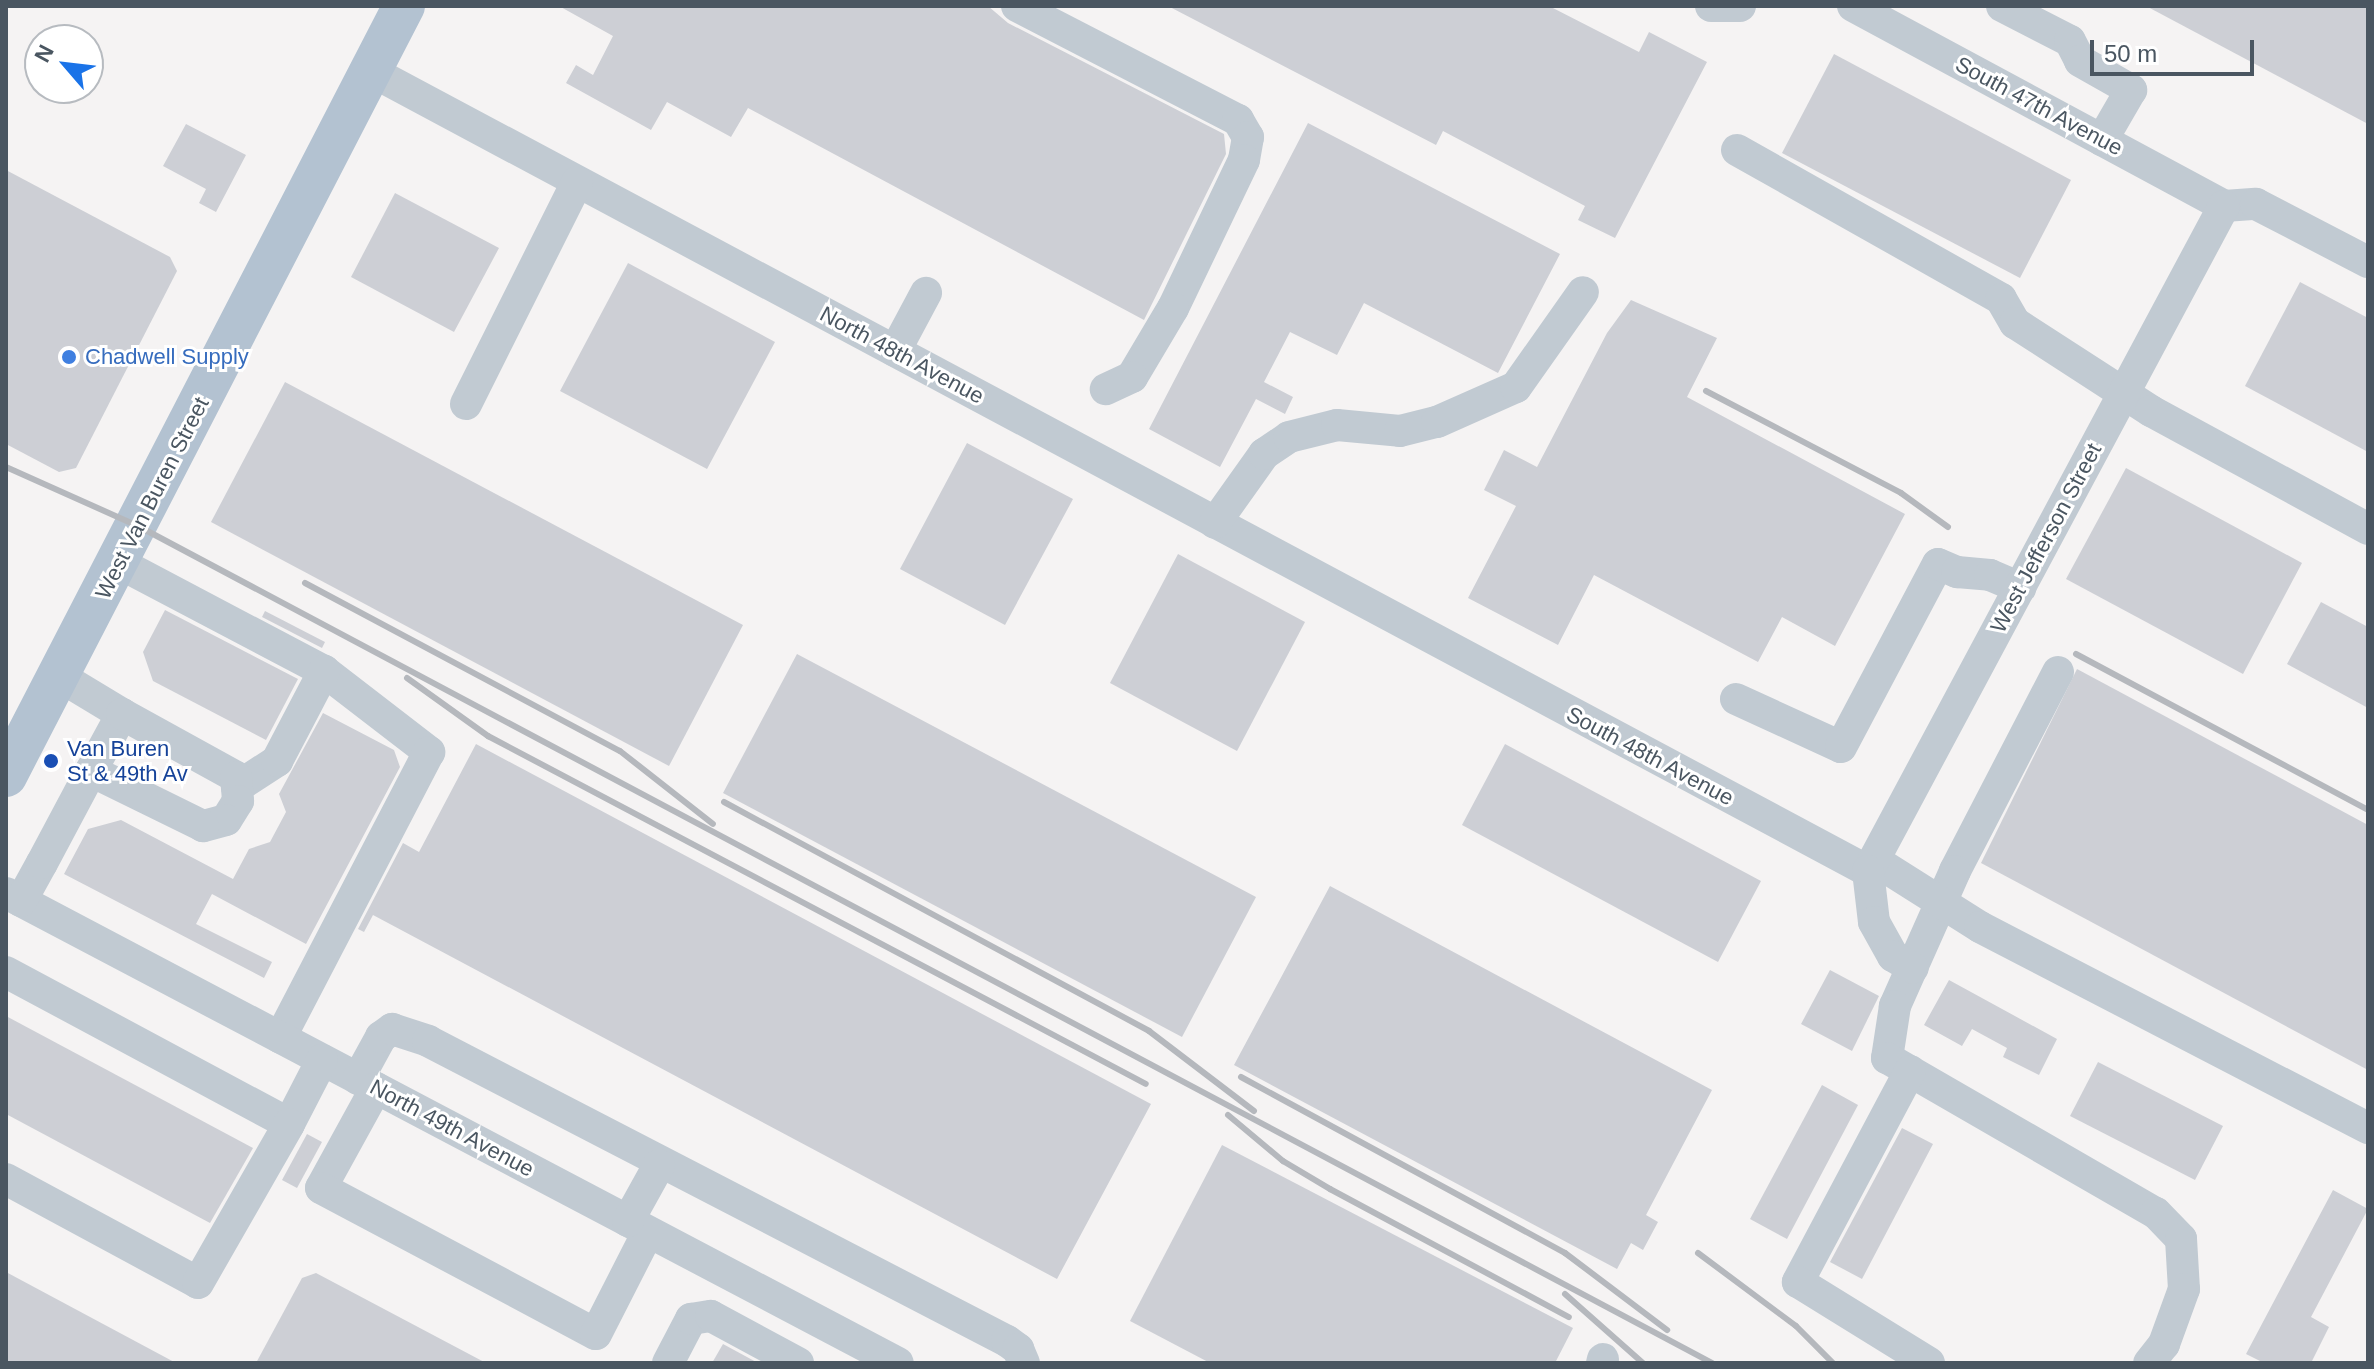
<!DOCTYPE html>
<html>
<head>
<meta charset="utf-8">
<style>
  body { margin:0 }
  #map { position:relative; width:2374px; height:1369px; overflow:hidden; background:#f5f3f3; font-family:Helvetica,sans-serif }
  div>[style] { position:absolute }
  .building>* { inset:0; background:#cdcfd5 }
  .minor>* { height:32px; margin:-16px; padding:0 16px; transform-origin:16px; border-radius:16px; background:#c1cad2 }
  .major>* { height:42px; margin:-21px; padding:0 21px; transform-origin:21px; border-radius:21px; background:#b3c2d1 }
  .rail>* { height:6px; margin:-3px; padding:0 3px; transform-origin:3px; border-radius:3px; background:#b5b8bd }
  .dots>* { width:22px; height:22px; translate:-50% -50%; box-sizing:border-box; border:4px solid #fff; border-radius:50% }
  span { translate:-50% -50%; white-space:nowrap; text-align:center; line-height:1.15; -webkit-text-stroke:6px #fff; paint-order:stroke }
  .street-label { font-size:22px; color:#4a5661 }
  .shop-label { font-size:22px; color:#366cbe }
  .left { translate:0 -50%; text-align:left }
  .transit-label { font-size:22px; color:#164399 }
  .frame { position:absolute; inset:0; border:8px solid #4a5661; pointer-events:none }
  .north { position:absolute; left:24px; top:24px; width:80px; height:80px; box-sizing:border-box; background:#fff; border:2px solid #b7bbc0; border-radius:50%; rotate:298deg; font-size:22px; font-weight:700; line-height:32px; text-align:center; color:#4a5661 }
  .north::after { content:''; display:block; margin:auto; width:28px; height:36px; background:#1a73e8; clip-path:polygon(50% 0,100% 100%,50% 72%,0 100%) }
  .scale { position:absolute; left:2090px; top:40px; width:164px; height:36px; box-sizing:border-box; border:4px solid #4a5661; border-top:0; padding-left:10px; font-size:24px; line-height:28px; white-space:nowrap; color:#4a5661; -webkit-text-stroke:6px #fff; paint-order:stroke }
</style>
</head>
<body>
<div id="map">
  <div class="building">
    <div style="clip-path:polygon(559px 6px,988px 6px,1008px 23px,1224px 134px,1226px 154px,1144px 320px,748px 108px,731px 137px,667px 102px,651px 130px,566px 83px,576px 65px,593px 75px,613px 36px)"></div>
    <div style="clip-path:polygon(1168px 6px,1549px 6px,1639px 52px,1649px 32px,1707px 62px,1615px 238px,1578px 220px,1585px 206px,1443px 131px,1436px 145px)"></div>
    <div style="clip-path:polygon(2146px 6px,2368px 6px,2368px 124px)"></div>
    <div style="clip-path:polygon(1834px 54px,2071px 180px,2020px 278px,1782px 153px)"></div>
    <div style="clip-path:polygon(1308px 123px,1560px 254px,1498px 373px,1364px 303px,1337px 355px,1290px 332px,1264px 382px,1293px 397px,1285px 414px,1256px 399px,1220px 467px,1149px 429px)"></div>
    <div style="clip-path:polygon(186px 124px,246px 155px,216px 212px,199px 203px,206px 189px,163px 166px)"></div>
    <div style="clip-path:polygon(6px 170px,170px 257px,177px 271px,76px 468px,59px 472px,6px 444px)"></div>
    <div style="clip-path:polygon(395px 193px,499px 248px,454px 332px,351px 277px)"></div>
    <div style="clip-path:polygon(628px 263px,775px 342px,707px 469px,560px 391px)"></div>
    <div style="clip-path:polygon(2300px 282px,2368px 318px,2368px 452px,2245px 386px)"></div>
    <div style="clip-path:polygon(1631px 300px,1717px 338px,1687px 397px,1905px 514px,1835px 646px,1782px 617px,1758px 662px,1594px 575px,1558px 645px,1468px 598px,1516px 506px,1484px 490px,1504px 450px,1537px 467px,1607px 333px)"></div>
    <div style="clip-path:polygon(285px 382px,743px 625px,669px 766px,211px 522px)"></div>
    <div style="clip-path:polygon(967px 443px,1073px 499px,1005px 625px,900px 569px)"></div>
    <div style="clip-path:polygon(2126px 468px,2302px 563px,2243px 674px,2066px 579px)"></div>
    <div style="clip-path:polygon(1178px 554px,1305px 622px,1237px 751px,1110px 683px)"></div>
    <div style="clip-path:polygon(2321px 602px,2368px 627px,2368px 708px,2287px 664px)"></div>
    <div style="clip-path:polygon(165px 610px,298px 679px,266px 740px,153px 681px,143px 652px)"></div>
    <div style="clip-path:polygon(265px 611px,325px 642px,322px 648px,262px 617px)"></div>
    <div style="clip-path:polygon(797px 654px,1256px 897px,1182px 1037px,723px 793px)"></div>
    <div style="clip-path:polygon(2077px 669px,2368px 825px,2368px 1070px,1981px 863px)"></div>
    <div style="clip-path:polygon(323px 713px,394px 750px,400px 767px,306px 944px,212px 894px,196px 924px,272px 962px,264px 978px,64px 874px,88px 829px,121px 820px,233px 879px,249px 849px,270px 842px,286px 812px,279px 794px)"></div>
    <div style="clip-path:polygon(476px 744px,1151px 1104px,1057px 1279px,373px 915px,364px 932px,358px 929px,403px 843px,419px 852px)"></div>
    <div style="clip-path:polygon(1505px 744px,1761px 881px,1718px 962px,1462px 825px)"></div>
    <div style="clip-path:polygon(1330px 886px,1712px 1090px,1646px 1215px,1658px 1222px,1643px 1250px,1631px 1243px,1617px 1269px,1234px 1065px)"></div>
    <div style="clip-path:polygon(1830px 970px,1879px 996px,1852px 1051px,1801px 1024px)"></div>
    <div style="clip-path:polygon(1949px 980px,2057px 1039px,2039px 1075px,2003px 1057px,2007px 1048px,1972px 1029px,1962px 1046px,1924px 1025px)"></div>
    <div style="clip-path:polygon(6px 1016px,253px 1148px,210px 1223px,6px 1114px)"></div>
    <div style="clip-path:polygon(2098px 1062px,2223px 1126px,2195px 1180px,2070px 1116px)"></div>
    <div style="clip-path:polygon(1822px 1085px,1858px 1105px,1787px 1239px,1750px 1219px)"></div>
    <div style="clip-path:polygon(1902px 1128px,1933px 1144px,1862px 1279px,1830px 1262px)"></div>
    <div style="clip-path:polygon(307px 1134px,322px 1142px,297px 1188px,282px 1180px)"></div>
    <div style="clip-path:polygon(1222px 1145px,1573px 1328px,1555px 1363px,1210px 1363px,1130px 1321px)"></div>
    <div style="clip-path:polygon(2333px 1190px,2368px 1209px,2311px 1317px,2329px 1327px,2311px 1363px,2264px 1363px,2246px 1354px)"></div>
    <div style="clip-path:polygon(6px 1272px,176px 1363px,6px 1363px)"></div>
    <div style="clip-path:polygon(316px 1273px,486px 1363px,256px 1363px,302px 1278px)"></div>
    <div style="clip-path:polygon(723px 1344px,758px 1363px,712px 1363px)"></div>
  </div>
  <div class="minor">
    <div style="left:1017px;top:6px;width:249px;rotate:27.3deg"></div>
    <div style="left:1238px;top:120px;width:20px;rotate:60deg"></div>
    <div style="left:1248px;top:137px;width:23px;rotate:100deg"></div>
    <div style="left:1244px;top:160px;width:164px;rotate:115.6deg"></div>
    <div style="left:1173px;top:308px;width:80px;rotate:120.7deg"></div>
    <div style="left:1132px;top:377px;width:29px;rotate:155deg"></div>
    <div style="left:1711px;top:6px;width:29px"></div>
    <div style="left:1853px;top:6px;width:421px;rotate:28.3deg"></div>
    <div style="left:2002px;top:6px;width:76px;rotate:27.2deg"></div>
    <div style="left:2070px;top:41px;width:22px;rotate:63deg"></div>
    <div style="left:2080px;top:61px;width:59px;rotate:29.6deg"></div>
    <div style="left:2131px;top:90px;width:58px;rotate:120.1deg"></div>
    <div style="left:371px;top:71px;width:1697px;rotate:28.12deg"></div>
    <div style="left:1737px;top:150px;width:303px;rotate:29.4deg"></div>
    <div style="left:2001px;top:299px;width:28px;rotate:60deg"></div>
    <div style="left:2015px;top:323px;width:162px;rotate:32.9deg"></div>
    <div style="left:2151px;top:411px;width:247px;rotate:28.5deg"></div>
    <div style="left:2224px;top:206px;width:32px;rotate:-4deg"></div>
    <div style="left:2256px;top:204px;width:126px;rotate:27.4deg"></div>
    <div style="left:895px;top:351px;width:66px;rotate:-61.9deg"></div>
    <div style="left:466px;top:404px;width:248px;rotate:-63.4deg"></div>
    <div style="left:1215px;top:523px;width:85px;rotate:-54.6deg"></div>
    <div style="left:1264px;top:454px;width:30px;rotate:-34deg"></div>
    <div style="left:1289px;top:437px;width:49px;rotate:-14deg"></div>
    <div style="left:1337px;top:425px;width:63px;rotate:5.4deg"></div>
    <div style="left:1400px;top:431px;width:38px;rotate:-14deg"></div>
    <div style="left:1437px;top:422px;width:86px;rotate:-23.9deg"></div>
    <div style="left:1516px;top:387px;width:116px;rotate:-54.8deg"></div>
    <div style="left:119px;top:563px;width:232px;rotate:27.8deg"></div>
    <div style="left:324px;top:671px;width:133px;rotate:37.6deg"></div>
    <div style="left:429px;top:752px;width:322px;rotate:117.5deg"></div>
    <div style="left:2058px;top:672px;width:224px;rotate:117.4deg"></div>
    <div style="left:1955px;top:871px;width:148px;rotate:114deg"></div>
    <div style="left:1895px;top:1006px;width:53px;rotate:98.7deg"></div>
    <div style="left:1887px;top:1058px;width:310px;rotate:30deg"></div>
    <div style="left:2156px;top:1213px;width:36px;rotate:46deg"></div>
    <div style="left:2181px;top:1239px;width:50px;rotate:86.6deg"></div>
    <div style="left:2184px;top:1289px;width:59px;rotate:110deg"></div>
    <div style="left:2164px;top:1344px;width:24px;rotate:128deg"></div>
    <div style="left:59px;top:676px;width:74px;rotate:31.1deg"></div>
    <div style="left:1736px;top:699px;width:115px;rotate:24.6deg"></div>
    <div style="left:1841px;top:747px;width:207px;rotate:-62.1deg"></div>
    <div style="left:1938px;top:564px;width:21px;rotate:23deg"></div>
    <div style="left:1957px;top:572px;width:33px;rotate:5deg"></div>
    <div style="left:1990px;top:575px;width:33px;rotate:23deg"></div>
    <div style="left:237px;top:787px;width:48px;rotate:-33deg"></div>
    <div style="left:277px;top:761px;width:102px;rotate:-62.4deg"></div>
    <div style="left:1874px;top:860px;width:125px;rotate:32.3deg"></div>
    <div style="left:1980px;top:927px;width:437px;rotate:27.4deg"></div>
    <div style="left:1868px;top:871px;width:754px;rotate:-61.84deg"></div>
    <div style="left:1868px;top:871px;width:51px;rotate:83.3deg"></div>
    <div style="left:1874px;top:922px;width:39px;rotate:61deg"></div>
    <div style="left:1893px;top:956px;width:23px;rotate:31deg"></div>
    <div style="left:6px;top:893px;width:1008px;rotate:27.79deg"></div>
    <div style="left:21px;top:901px;width:43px;rotate:-61.1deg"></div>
    <div style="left:42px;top:863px;width:104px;rotate:-62deg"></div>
    <div style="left:91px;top:771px;width:65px;rotate:-61.5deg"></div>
    <div style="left:122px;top:714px;width:130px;rotate:28.9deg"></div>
    <div style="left:236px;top:777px;width:24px;rotate:85deg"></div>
    <div style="left:238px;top:801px;width:22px;rotate:122deg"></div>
    <div style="left:226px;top:820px;width:24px;rotate:165deg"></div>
    <div style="left:203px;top:826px;width:125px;rotate:-153.8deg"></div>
    <div style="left:6px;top:972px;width:321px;rotate:28.2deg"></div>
    <div style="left:289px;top:1124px;width:72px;rotate:-62.7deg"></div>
    <div style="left:1910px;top:1071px;width:239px;rotate:118deg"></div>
    <div style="left:1798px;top:1282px;width:154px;rotate:31.7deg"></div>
    <div style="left:358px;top:1079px;width:48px;rotate:-61.3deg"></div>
    <div style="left:381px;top:1037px;width:14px;rotate:-36deg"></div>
    <div style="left:392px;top:1029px;width:38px;rotate:18deg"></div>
    <div style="left:428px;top:1041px;width:652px;rotate:27.39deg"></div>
    <div style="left:1007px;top:1341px;width:14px;rotate:36deg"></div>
    <div style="left:1018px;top:1349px;width:15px;rotate:67deg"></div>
    <div style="left:376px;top:1088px;width:114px;rotate:118.8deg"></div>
    <div style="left:321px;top:1188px;width:311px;rotate:28deg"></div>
    <div style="left:596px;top:1334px;width:114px;rotate:-63deg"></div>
    <div style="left:6px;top:1179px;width:218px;rotate:28.4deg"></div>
    <div style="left:198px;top:1283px;width:183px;rotate:-60.2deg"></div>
    <div style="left:628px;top:1221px;width:64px;rotate:-61deg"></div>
    <div style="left:668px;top:1363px;width:50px;rotate:-62.4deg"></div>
    <div style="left:691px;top:1319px;width:20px;rotate:-9deg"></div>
    <div style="left:711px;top:1316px;width:99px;rotate:28.4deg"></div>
    <div style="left:1602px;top:1363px;width:4px;rotate:-76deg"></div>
  </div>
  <div class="major">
    <div style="left:6px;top:776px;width:867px;rotate:-62.67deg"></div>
  </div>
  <div class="rail">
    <div style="left:1706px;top:391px;width:220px;rotate:27.6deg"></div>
    <div style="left:1901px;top:493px;width:58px;rotate:35.9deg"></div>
    <div style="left:6px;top:467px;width:145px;rotate:24.1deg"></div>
    <div style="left:138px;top:526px;width:1783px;rotate:28deg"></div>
    <div style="left:305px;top:583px;width:357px;rotate:28.1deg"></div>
    <div style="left:620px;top:751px;width:118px;rotate:38.1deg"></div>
    <div style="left:2076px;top:654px;width:331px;rotate:28.1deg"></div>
    <div style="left:407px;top:678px;width:100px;rotate:35.6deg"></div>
    <div style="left:488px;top:736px;width:744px;rotate:27.87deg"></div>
    <div style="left:724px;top:802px;width:483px;rotate:28.3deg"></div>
    <div style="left:1149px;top:1031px;width:132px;rotate:37.3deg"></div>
    <div style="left:1241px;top:1077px;width:369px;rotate:28.5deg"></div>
    <div style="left:1565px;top:1253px;width:128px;rotate:37deg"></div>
    <div style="left:1228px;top:1115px;width:72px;rotate:39.9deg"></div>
    <div style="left:1283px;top:1161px;width:55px;rotate:30.8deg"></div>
    <div style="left:1330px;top:1189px;width:271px;rotate:28.2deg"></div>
    <div style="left:1698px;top:1253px;width:122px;rotate:36.7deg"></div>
    <div style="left:1796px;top:1326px;width:52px;rotate:45deg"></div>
    <div style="left:1565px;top:1294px;width:104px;rotate:41.5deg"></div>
  </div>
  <div class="dots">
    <div style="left:69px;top:357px;background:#3f7fe0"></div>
    <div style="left:51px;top:761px;background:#1a4fb4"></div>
  </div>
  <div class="street-label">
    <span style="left:2039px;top:106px;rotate:28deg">South 47th Avenue</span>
    <span style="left:902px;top:355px;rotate:28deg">North 48th Avenue</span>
    <span style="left:152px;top:498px;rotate:-63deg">West Van Buren Street</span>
    <span style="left:2046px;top:538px;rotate:-62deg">West Jefferson Street</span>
    <span style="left:1650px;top:756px;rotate:28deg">South 48th Avenue</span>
    <span style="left:452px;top:1128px;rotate:28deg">North 49th Avenue</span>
  </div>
  <div class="shop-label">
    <span class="left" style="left:85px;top:357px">Chadwell Supply</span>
  </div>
  <div class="transit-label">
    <span class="left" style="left:67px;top:761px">Van Buren<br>St &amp; 49th Av</span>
  </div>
  <div class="frame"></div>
  <div class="north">N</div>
  <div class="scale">50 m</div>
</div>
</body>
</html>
